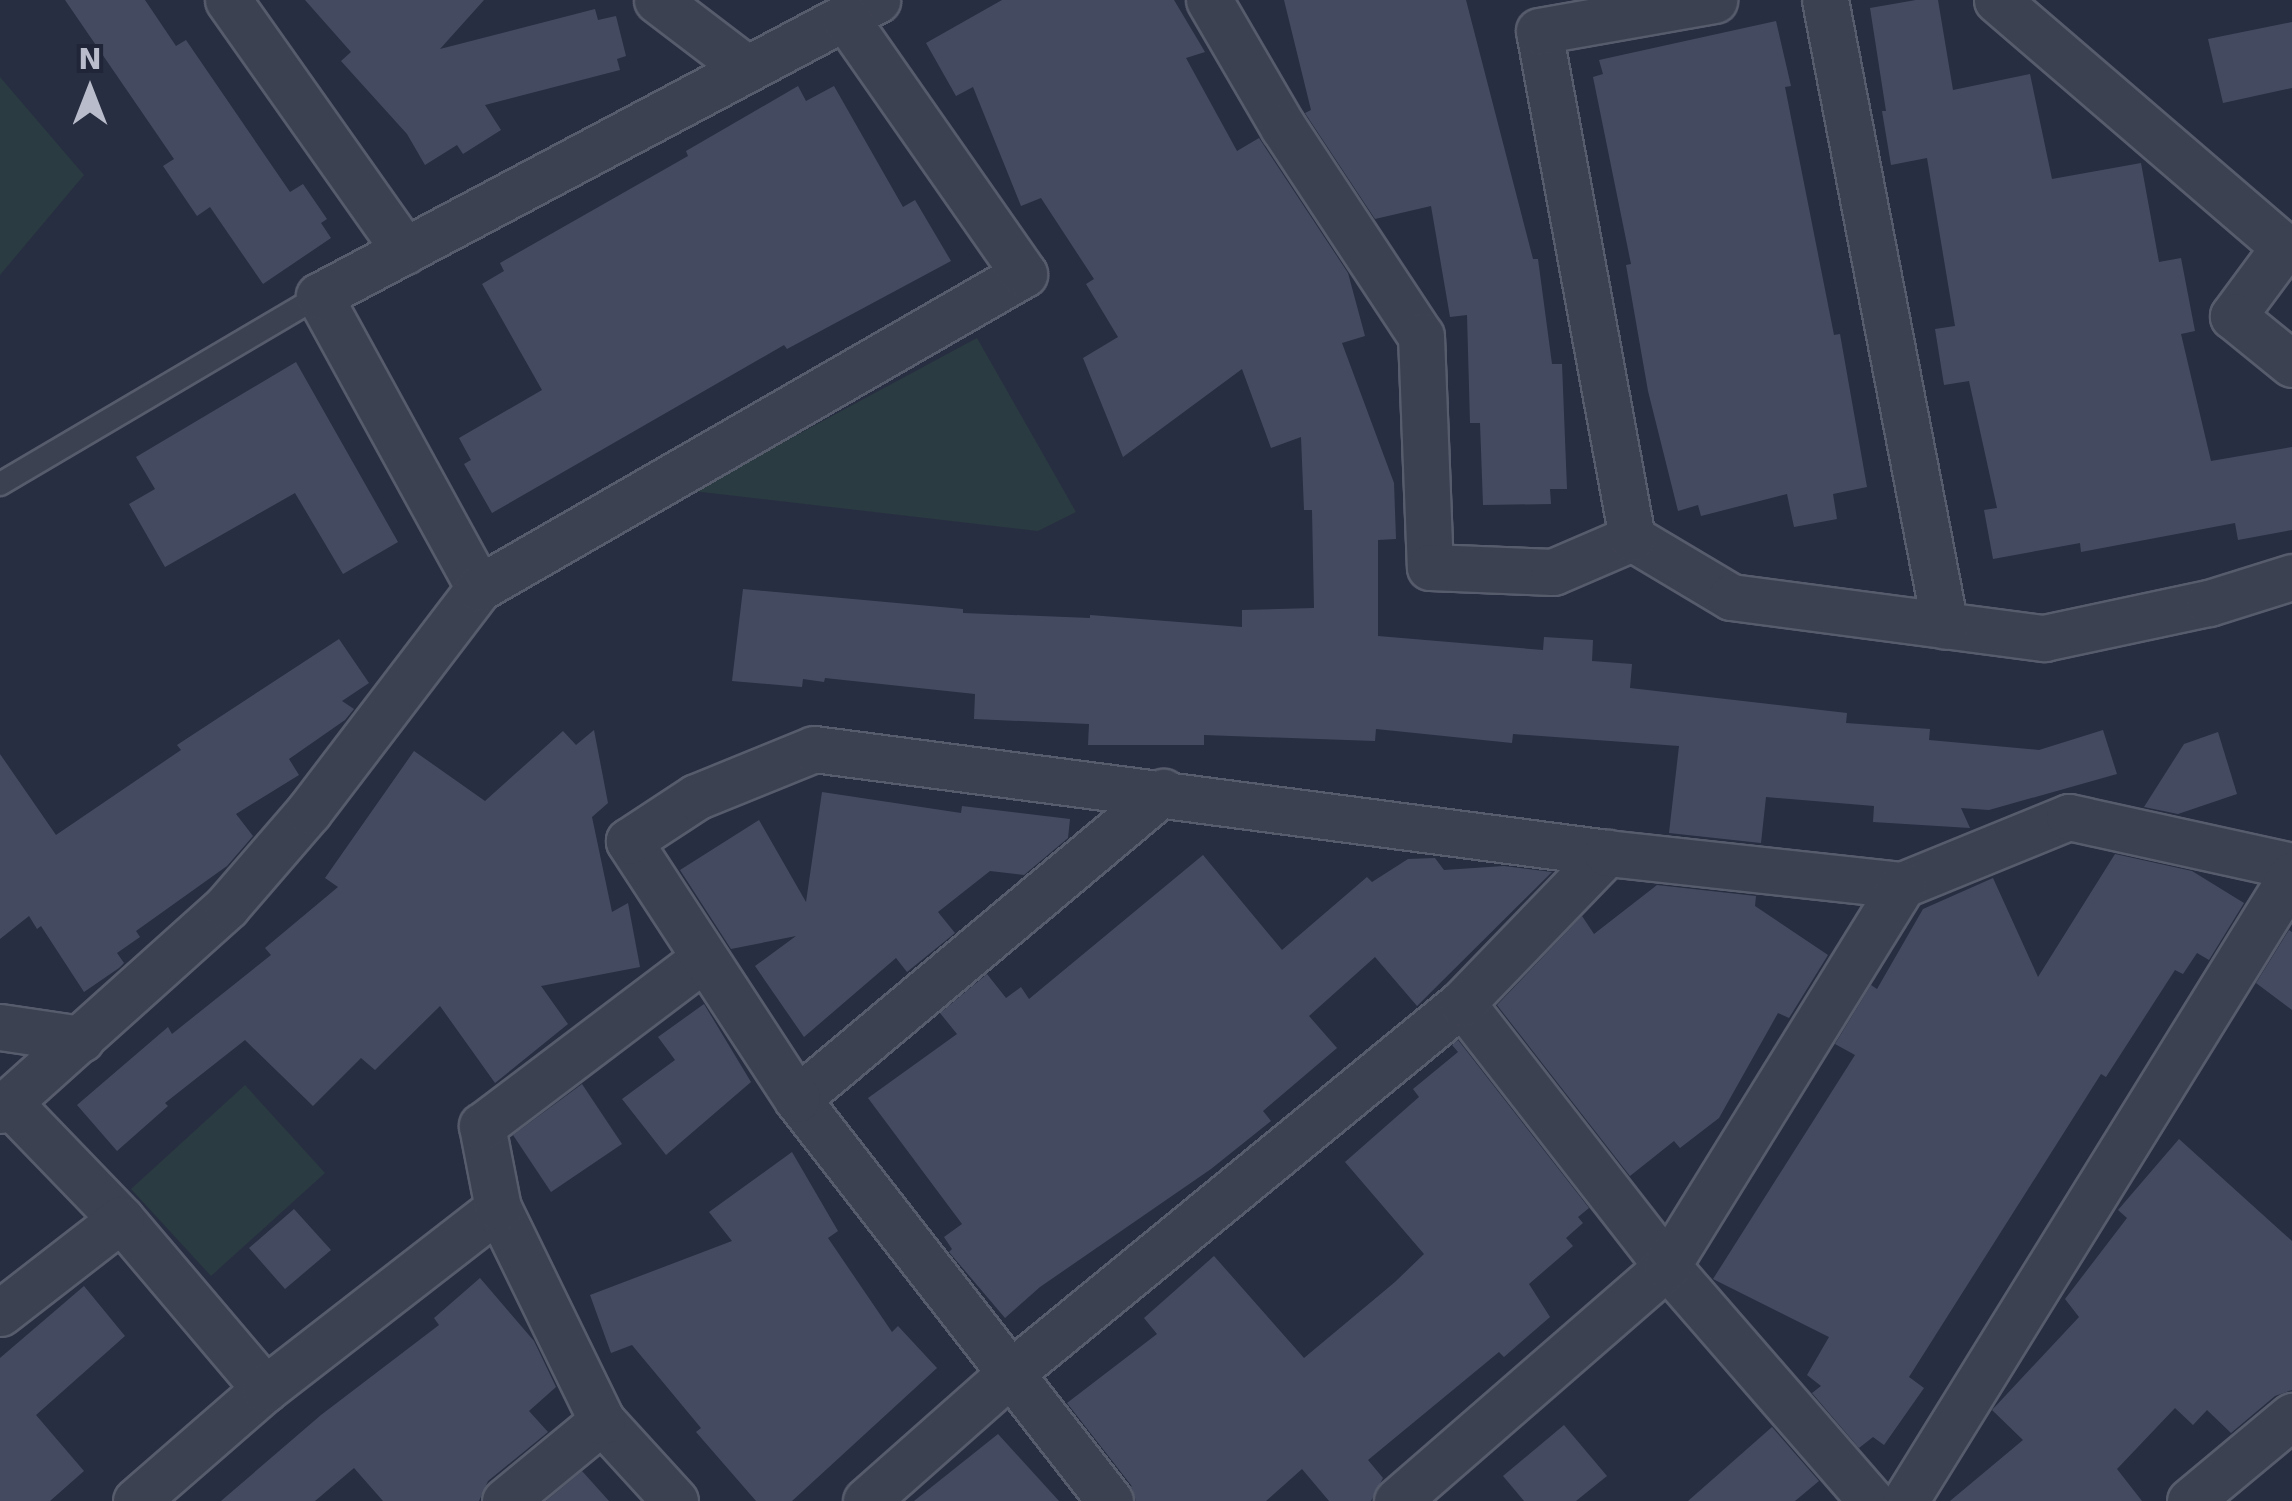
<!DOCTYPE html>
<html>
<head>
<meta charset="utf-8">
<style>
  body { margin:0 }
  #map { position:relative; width:2292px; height:1501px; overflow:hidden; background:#282e41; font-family:"DejaVu Sans",sans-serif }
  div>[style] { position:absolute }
  .green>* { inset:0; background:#2a3b42 }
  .building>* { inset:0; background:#444b61 }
  .roads { filter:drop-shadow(2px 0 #575c6c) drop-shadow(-2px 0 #575c6c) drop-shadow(0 2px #575c6c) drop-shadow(0 -2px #575c6c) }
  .service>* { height:22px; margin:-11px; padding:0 11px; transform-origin:11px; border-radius:11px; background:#3c4151 }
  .minor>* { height:45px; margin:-22.5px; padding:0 22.5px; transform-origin:22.5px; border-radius:22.5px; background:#3c4151 }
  span { translate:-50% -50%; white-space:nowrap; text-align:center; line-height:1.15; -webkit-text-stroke:9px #202637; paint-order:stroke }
  .north { position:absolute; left:40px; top:40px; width:100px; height:100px; -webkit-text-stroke:8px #202637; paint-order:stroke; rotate:0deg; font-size:28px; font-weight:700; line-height:40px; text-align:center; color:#b9bdcb }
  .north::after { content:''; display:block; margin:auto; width:35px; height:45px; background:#b9bdcb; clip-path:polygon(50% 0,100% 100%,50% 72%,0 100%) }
</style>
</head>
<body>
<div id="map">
  <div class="green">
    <div style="clip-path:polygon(0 77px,84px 175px,0 275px)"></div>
    <div style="clip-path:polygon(977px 338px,1076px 512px,1038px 531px,693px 491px)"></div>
    <div style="clip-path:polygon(245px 1085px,325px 1173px,211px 1276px,131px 1189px)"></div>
  </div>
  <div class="building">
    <div style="clip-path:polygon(65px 0,145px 0,176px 46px,186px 40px,290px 192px,303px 184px,327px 219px,321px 223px,331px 238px,263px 284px,210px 207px,197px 216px,163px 166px,174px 159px)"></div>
    <div style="clip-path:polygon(305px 0,484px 0,440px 49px,595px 9px,598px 20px,616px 16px,626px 56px,617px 59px,620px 70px,485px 105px,501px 130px,463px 154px,457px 145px,425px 165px,407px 134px,341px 61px,351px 52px)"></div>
    <div style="clip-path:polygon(1002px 0,1174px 0,1205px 52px,1186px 58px,1237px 151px,1259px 138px,1348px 273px,1365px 336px,1342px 343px,1394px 483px,1396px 539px,1378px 540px,1378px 636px,1543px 650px,1544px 637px,1593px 640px,1592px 661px,1632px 664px,1630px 688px,1847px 713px,1846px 723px,1930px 729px,1929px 740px,2039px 750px,2103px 730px,2117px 774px,1989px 810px,1961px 808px,1970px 828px,1873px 822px,1874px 806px,1766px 797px,1761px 843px,1669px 833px,1679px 746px,1513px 734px,1512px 743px,1376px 729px,1375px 741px,1204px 735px,1204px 745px,1088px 745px,1089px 724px,974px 719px,975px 694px,825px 678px,824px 682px,803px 679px,802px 687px,732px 681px,743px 589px,963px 609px,963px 613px,1090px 618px,1090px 615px,1242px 627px,1242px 610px,1314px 608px,1312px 510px,1304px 510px,1301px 437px,1271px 448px,1242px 369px,1123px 457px,1083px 358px,1118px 337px,1086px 284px,1094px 279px,1041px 198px,1021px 206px,973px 87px,956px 96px,926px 43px)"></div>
    <div style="clip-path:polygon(1284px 0,1466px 0,1533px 259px,1538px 259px,1552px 364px,1562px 364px,1567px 489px,1550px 489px,1551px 504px,1483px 505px,1480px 423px,1470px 423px,1467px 315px,1450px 317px,1431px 206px,1375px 219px,1305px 113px,1311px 110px)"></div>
    <div style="clip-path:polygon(1916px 0,1938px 0,1953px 90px,2030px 74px,2052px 179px,2141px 163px,2159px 262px,2181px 258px,2195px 331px,2181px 334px,2211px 461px,2292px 447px,2292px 530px,2238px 540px,2235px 523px,2081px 552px,2080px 543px,1993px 559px,1984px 510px,1997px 508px,1969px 381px,1944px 385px,1935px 329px,1955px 326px,1927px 158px,1891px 165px,1882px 111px,1886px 111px,1870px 8px)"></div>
    <div style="clip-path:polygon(1776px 21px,1791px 86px,1785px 87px,1834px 335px,1840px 334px,1867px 487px,1833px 494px,1837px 519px,1794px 527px,1787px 494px,1701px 516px,1698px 505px,1678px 511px,1648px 391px,1626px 265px,1631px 264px,1593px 77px,1603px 74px,1599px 60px)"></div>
    <div style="clip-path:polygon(2292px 22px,2292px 88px,2223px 103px,2208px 39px)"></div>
    <div style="clip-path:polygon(798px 86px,806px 101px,834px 86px,903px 207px,915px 200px,951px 261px,787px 349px,784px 345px,492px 513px,464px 464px,471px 460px,459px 438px,542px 390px,482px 284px,504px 271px,500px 263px,688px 156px,686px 151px)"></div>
    <div style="clip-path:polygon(296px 362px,398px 542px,343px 574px,295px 493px,165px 567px,129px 504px,155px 489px,136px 457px)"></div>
    <div style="clip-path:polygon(339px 639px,369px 683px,342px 701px,354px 709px,345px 720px,289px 759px,299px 775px,236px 814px,253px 836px,227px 866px,136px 931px,140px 937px,117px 953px,124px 963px,119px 968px,84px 992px,41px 926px,37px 929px,29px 916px,0 939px,0 754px,56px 835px,181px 750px,177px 745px)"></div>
    <div style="clip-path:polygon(594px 730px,608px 803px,592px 817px,612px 912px,628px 903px,640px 967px,541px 986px,568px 1024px,495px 1083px,440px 1006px,375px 1070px,361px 1058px,313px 1106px,245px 1040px,165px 1103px,168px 1106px,117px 1151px,77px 1105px,168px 1027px,172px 1034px,271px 955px,265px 948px,338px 887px,325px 878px,414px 751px,485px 801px,563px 731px,576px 745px)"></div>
    <div style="clip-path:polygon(2218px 732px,2237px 794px,2178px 814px,2144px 807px,2184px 744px)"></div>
    <div style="clip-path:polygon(822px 792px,961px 813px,962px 806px,1070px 819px,1068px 838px,1024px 875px,990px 871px,938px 912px,955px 933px,907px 972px,896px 958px,804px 1037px,755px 966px,796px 936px,731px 949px,680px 870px,759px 820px,806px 902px)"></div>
    <div style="clip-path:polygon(2115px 854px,2192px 871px,2244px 903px,2209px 960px,2197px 953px,2183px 974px,2175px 970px,2106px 1077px,2101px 1074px,1909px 1377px,1924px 1388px,1884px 1445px,1873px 1437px,1859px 1448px,1812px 1393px,1821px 1386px,1807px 1375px,1829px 1337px,1713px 1279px,1855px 1055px,1835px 1044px,1871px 985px,1877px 989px,1923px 909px,1993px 878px,2038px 977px)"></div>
    <div style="clip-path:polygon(1203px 855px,1282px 950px,1367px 877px,1372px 882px,1408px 859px,1435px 858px,1444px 870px,1504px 866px,1552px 872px,1417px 1006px,1375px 957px,1309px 1016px,1337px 1048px,1263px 1111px,1271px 1121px,1211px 1169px,1040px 1287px,1005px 1318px,949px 1252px,952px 1249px,944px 1237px,962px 1224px,868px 1098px,957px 1034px,940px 1013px,987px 974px,1006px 998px,1021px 987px,1029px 999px)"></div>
    <div style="clip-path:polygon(1657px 885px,1756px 896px,1755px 906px,1828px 955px,1789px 1018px,1778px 1013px,1719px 1118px,1680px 1148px,1674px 1141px,1630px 1176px,1497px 1005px,1582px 916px,1594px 934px)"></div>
    <div style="clip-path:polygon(2289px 930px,2292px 932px,2292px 1010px,2256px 983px)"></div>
    <div style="clip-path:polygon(704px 1004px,751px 1082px,666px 1155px,622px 1099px,675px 1060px,658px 1037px)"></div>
    <div style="clip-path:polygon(1458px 1040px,1589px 1208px,1578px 1217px,1583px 1223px,1566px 1238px,1573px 1246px,1529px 1284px,1550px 1317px,1504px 1357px,1499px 1352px,1368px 1460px,1383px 1478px,1371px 1501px,1329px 1501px,1302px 1469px,1266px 1501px,1136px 1501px,1131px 1485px,1067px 1403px,1157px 1334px,1144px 1318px,1214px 1256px,1304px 1358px,1395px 1282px,1424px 1254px,1345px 1162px,1419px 1097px,1413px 1089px,1458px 1052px,1452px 1045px)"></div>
    <div style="clip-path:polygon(582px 1084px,622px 1144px,551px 1192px,513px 1135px)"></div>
    <div style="clip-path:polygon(2179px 1139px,2292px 1241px,2292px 1390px,2275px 1396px,2231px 1433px,2207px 1410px,2193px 1425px,2175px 1408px,2117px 1469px,2142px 1501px,1950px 1501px,2023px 1440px,1992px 1410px,2079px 1317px,2065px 1299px,2127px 1218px,2118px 1210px)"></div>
    <div style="clip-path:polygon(792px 1152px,838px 1231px,828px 1238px,892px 1332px,898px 1326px,937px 1368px,792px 1501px,756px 1501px,696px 1432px,701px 1428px,632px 1345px,611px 1353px,590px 1295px,732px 1241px,709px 1212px)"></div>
    <div style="clip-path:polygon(294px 1209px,331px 1250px,285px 1289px,249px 1248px)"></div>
    <div style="clip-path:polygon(480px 1278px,534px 1341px,556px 1387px,529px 1411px,548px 1432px,488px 1481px,479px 1501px,383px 1501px,354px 1468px,315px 1501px,221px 1501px,321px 1415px,439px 1325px,434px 1318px)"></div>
    <div style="clip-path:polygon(84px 1286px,125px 1336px,36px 1415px,84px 1471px,50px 1501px,0 1501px,0 1358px)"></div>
    <div style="clip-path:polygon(1564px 1425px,1607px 1476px,1576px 1501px,1524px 1501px,1503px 1476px)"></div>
    <div style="clip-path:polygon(1772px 1427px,1819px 1481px,1795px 1501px,1688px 1501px)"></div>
    <div style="clip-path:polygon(998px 1434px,1059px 1501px,914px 1501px)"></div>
    <div style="clip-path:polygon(582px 1471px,609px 1501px,546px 1501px)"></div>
  </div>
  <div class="roads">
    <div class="service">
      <div style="left:0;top:484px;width:370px;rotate:-30.5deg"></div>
    </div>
    <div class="minor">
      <div style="left:228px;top:0;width:307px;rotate:54.8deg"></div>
      <div style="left:657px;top:0;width:111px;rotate:37.3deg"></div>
      <div style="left:1209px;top:0;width:147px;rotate:59.8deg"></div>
      <div style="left:1283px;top:127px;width:250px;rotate:56.6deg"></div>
      <div style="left:1421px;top:336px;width:231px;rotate:87.8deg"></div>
      <div style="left:1430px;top:567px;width:123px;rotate:2.3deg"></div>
      <div style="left:1553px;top:572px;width:86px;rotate:-23.3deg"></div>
      <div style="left:1632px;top:538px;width:115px;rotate:30.8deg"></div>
      <div style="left:1731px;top:597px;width:316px;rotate:7.5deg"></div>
      <div style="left:2044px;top:638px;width:169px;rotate:-12deg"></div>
      <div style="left:2209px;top:603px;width:87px;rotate:-17.4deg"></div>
      <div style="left:1825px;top:0;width:637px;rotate:79.15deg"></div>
      <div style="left:1997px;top:0;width:379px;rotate:40.7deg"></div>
      <div style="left:2284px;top:247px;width:86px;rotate:126.5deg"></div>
      <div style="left:2233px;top:316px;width:76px;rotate:39.1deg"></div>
      <div style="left:1632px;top:538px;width:515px;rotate:-100.39deg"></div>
      <div style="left:1539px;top:31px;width:178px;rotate:-10deg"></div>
      <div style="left:479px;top:588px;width:333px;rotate:-118.7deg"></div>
      <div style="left:319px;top:296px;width:632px;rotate:-27.94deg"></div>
      <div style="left:1462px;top:1003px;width:333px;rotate:52.1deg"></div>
      <div style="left:1667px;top:1266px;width:311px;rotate:49deg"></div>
      <div style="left:0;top:1027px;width:82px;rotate:8.4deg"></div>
      <div style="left:797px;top:1099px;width:478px;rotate:-40deg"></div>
      <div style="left:9px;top:1103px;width:161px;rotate:46deg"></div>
      <div style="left:121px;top:1219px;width:223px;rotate:49.7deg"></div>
      <div style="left:0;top:1110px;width:305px;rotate:-41.9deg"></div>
      <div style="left:227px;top:906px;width:125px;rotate:-49.2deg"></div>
      <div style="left:309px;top:811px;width:280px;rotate:-52.7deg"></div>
      <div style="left:479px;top:588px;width:629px;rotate:-29.95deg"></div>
      <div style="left:1024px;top:274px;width:313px;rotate:-124.9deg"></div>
      <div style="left:0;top:1313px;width:153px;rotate:-37.8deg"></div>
      <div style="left:136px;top:1501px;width:171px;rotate:-41deg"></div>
      <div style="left:265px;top:1389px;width:295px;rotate:-37.8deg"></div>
      <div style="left:505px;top:1501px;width:126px;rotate:-39.5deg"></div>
      <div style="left:675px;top:1501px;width:108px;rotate:-132.4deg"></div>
      <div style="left:602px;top:1421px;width:237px;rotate:-116deg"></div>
      <div style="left:498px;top:1208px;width:84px;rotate:-101deg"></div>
      <div style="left:482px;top:1126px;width:278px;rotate:-37.1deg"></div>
      <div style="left:866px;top:1501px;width:196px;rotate:-41.5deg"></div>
      <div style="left:1013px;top:1371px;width:581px;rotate:-39.34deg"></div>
      <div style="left:1462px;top:1003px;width:209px;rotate:-46deg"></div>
      <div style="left:1110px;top:1501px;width:509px;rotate:-127.9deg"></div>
      <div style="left:797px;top:1099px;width:308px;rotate:-123.1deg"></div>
      <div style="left:629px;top:841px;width:80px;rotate:-33.3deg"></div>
      <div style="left:696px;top:797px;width:127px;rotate:-22.1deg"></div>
      <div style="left:814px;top:749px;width:800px;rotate:7.47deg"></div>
      <div style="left:1607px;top:853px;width:297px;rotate:6.2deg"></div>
      <div style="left:1902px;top:885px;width:180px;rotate:-22.2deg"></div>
      <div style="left:2069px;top:817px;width:228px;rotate:12.4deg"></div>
      <div style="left:1397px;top:1501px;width:358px;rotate:-41deg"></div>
      <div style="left:1667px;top:1266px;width:448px;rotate:-58.3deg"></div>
      <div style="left:1905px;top:1501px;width:736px;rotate:-58.28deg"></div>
      <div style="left:2190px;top:1501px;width:133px;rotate:-39.8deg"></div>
    </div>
  </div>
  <div class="north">N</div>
</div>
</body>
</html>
